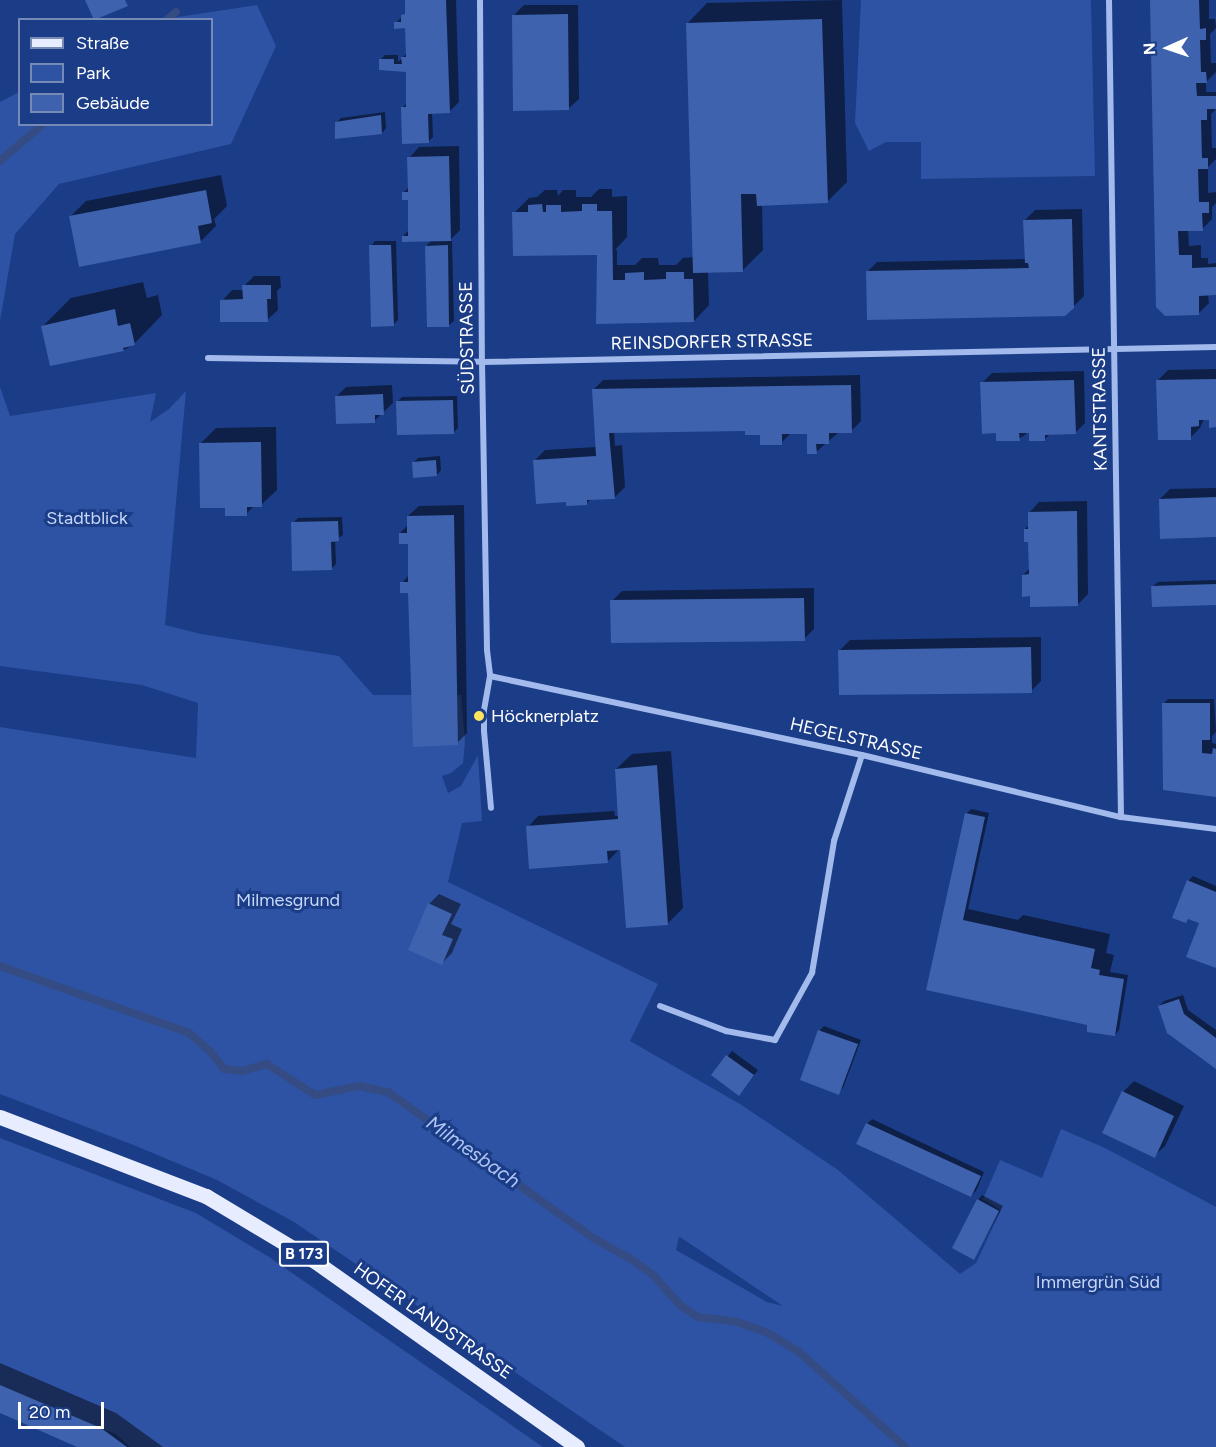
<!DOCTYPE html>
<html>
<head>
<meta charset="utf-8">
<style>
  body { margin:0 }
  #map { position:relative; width:1216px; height:1447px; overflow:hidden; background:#1b3c86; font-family:Figtree,sans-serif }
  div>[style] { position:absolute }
  .green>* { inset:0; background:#2e53a4 }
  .shadow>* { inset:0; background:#0007 }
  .stream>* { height:8px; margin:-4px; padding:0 4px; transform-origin:4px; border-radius:4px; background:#344c83 }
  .building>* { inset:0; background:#3e62ae }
  .street>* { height:6px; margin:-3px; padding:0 3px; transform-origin:3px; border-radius:3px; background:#a2baec }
  .primary>* { height:15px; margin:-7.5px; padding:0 7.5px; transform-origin:7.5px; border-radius:7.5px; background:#e7edff }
  .dots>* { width:16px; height:16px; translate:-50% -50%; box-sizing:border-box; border:3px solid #1b3c86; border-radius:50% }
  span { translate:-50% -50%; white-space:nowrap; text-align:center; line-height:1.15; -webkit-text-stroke:6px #1b3c86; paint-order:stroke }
  .shield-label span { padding:2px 4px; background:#1b3c86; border:2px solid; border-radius:4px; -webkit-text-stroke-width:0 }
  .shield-label { font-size:16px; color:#fff; font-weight:700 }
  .street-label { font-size:18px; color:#fff }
  .park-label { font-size:18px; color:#c7d7f9 }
  .poi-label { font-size:18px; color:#fff }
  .left { translate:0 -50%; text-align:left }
  .water-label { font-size:20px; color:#aec5f3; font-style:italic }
  .legend { position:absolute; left:18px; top:18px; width:195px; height:108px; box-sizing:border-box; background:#1b3c86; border:2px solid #768ab6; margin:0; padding:8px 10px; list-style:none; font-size:18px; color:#fff }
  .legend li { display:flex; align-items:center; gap:12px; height:30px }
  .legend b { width:30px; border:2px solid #768ab6 }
  .north { position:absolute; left:1138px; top:18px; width:60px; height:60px; -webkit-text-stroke:4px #1b3c86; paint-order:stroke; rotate:267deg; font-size:16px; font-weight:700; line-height:24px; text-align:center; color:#fff }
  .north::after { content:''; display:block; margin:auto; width:21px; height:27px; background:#fff; clip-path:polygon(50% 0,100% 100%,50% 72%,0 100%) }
  .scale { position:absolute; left:18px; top:1402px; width:86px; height:27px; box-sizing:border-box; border:3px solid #fff; border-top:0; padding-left:8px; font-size:18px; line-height:21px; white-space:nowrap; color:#fff; -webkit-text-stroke:4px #1b3c86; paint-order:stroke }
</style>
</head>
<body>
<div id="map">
  <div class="green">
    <div style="clip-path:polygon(861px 0,1091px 0,1095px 176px,921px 179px,921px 142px,886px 142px,869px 151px,855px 123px)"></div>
    <div style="clip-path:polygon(257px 5px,276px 46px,231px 144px,59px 184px,15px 234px,0 321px,0 102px,19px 92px,20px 124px,212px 124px,212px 20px,164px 19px)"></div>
    <div style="clip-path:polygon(evenodd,0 387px,10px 416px,156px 393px,150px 422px,169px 409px,186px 391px,165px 625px,201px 634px,339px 656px,373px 695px,461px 695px,465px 741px,463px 763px,451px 773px,442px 776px,448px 793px,461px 786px,478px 755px,482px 821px,462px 823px,448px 882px,658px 984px,630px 1041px,740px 1104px,838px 1170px,960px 1274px,976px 1263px,1001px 1210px,983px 1199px,1000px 1160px,1042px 1178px,1061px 1129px,1105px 1148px,1216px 1207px,1216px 1447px,625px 1447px,294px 1222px,217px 1180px,136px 1146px,0 1094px,0 727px,196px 758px,198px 703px,142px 685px,0 666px,0 387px,679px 1237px,680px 1237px,783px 1306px,767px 1302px,676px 1250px,679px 1237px)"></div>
    <div style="clip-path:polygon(0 1138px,196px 1213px,269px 1257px,543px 1447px,130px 1447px,116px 1434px,0 1390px)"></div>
  </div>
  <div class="shadow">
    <div style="clip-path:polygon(407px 0,456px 0,459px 102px,449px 112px,432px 112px,433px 137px,428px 142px,403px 107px,408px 102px,407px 70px,380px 60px,385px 55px,398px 55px,398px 62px,407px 53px,406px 27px,396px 23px,407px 11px)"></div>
    <div style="clip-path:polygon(842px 0,847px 182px,827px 202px,762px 204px,763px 250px,743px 270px,708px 271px,709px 305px,694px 321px,597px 322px,599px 255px,514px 213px,529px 198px,537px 197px,545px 190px,557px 190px,558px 196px,563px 190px,576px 190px,576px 197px,591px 197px,599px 189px,612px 189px,612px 197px,627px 196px,627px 237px,615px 250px,617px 250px,617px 265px,635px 265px,642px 258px,658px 258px,659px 265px,676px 265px,683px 258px,694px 257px,687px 24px,707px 3px)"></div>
    <div style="clip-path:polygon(1151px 0,1209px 0,1209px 19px,1215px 19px,1216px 28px,1210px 34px,1211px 63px,1216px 63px,1216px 72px,1206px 82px,1206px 92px,1216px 92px,1216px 109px,1211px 114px,1212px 148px,1216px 148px,1216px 159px,1208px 167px,1208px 193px,1216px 192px,1216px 203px,1212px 207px,1212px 219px,1202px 229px,1188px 229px,1189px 246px,1201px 245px,1201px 258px,1208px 258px,1208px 264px,1216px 263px,1216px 294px,1208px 294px,1209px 303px,1198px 314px,1165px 314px)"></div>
    <div style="clip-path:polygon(524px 5px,578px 5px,579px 99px,568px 109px,514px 15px)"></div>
    <div style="clip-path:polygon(385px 112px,386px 128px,382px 133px,337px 138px,336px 123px,341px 118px)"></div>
    <div style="clip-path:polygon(459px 146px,460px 230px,449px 241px,452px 241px,454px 321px,449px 325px,426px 246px,432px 240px,403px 236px,409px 230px,409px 198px,403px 193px,409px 187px,409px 158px,419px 147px)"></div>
    <div style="clip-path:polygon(221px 175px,227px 206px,214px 219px,216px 226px,200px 242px,70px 217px,86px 201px)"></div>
    <div style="clip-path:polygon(1082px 209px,1084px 296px,1065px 315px,867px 272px,877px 262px,1026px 259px,1025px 220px,1035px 210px)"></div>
    <div style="clip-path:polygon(375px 241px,396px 241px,398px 320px,393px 325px,371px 246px)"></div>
    <div style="clip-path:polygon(254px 276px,280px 276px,281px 287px,277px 291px,278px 310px,267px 320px,222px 301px,232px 290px,244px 290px,244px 286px)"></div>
    <div style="clip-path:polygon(143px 282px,147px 298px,158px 295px,162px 315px,134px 344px,124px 350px,43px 326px,71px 298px)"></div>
    <div style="clip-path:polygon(1216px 369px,1216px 426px,1210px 419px,1204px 419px,1200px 428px,1190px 438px,1158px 380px,1168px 370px)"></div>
    <div style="clip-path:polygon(1084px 371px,1085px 423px,1075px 433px,1050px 434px,1044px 440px,1030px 431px,1019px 439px,982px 383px,992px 373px)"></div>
    <div style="clip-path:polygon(860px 375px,861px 421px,851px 431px,839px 432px,816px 452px,809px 432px,792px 432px,781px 443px,761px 433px,747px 430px,614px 432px,615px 446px,622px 445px,625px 487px,615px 497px,591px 499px,587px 503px,568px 500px,535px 460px,545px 450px,597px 447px,593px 390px,603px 380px)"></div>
    <div style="clip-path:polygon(392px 385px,393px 403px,374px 421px,336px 397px,346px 387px)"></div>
    <div style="clip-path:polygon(457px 396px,458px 428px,453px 433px,397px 402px,402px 397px)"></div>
    <div style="clip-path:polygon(276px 427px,277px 490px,261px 505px,255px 505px,246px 514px,227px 506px,201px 443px,216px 428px)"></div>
    <div style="clip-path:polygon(440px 456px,441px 470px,437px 475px,413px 463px,418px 458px)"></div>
    <div style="clip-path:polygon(1216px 488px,1216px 535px,1160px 499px,1170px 489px)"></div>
    <div style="clip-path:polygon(1087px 501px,1088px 594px,1078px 604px,1031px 595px,1023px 575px,1030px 568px,1030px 541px,1025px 529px,1029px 525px,1029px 513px,1039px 502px)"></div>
    <div style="clip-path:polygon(464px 505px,467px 733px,457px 743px,410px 591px,402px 583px,409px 575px,409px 543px,400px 533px,408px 525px,408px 516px,419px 506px)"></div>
    <div style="clip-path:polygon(342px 517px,343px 535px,335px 540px,336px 564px,331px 569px,293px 523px,298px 518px)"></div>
    <div style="clip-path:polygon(1216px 580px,1216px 603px,1153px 586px,1158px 582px)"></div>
    <div style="clip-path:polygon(814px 588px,814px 629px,804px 639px,612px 601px,622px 591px)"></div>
    <div style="clip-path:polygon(1041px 637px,1041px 681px,1031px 691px,840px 650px,850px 640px)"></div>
    <div style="clip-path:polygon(1168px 699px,1214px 699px,1216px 732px,1212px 736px,1212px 743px,1216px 744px,1216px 796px,1163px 704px)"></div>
    <div style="clip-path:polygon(671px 751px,683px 908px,668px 923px,622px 846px,607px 862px,528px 827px,538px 816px,614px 811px,615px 816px,620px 816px,616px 769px,632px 754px)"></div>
    <div style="clip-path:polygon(971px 809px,989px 813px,968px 909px,1018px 920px,1023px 915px,1110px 934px,1106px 953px,1114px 955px,1110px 972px,1128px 975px,1119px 1030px,1115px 1035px,1091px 1020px,928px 989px,966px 814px)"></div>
    <div style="clip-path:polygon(1193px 876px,1216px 886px,1216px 965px,1201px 923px,1189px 918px,1186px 921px,1188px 881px)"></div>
    <div style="clip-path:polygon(439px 894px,461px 904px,451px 924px,462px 929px,452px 953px,442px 963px,429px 904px)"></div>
    <div style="clip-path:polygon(1183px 995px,1188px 1010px,1216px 1030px,1216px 1067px,1159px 1006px,1164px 1001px)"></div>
    <div style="clip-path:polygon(824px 1026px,861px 1040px,843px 1088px,838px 1093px,801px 1079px,820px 1030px)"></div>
    <div style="clip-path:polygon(732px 1051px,758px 1070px,739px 1094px,713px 1075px)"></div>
    <div style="clip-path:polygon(1134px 1081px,1184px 1106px,1165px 1146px,1154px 1156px,1104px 1132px,1123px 1092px)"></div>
    <div style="clip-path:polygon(872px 1119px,984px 1172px,976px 1191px,971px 1196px,867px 1124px)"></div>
    <div style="clip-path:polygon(982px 1195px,1003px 1206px,974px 1258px,978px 1200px)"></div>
    <div style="clip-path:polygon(0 1363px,116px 1413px,163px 1447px,81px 1447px,0 1412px)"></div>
  </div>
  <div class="stream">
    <div style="left:167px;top:20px;width:12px;rotate:-42deg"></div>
    <div style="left:0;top:161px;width:57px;rotate:-40.7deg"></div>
    <div style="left:0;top:966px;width:201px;rotate:19.5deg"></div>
    <div style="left:189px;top:1033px;width:28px;rotate:41deg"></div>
    <div style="left:210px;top:1051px;width:23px;rotate:52deg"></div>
    <div style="left:224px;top:1069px;width:18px;rotate:6deg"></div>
    <div style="left:242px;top:1071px;width:26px;rotate:-16deg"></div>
    <div style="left:267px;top:1064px;width:57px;rotate:32.9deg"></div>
    <div style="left:315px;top:1095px;width:45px;rotate:-11.6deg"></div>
    <div style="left:359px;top:1086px;width:30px;rotate:12deg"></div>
    <div style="left:388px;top:1092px;width:254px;rotate:35.4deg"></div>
    <div style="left:595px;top:1239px;width:41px;rotate:29.1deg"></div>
    <div style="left:631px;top:1259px;width:27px;rotate:36deg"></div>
    <div style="left:653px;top:1275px;width:40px;rotate:48deg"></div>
    <div style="left:680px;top:1305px;width:22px;rotate:34deg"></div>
    <div style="left:698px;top:1317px;width:39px;rotate:7deg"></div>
    <div style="left:737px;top:1322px;width:31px;rotate:19deg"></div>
    <div style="left:766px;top:1332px;width:37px;rotate:31deg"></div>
    <div style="left:798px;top:1351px;width:144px;rotate:41.9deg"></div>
  </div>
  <div class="building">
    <div style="clip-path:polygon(85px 0,125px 0,128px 6px,94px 20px)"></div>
    <div style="clip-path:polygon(405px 0,446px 0,450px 113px,428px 114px,429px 143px,402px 144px,401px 107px,406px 107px,406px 72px,379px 70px,379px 59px,394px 59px,394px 64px,402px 64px,401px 57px,406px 57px,405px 28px,394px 29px,394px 22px,401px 22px,401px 15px,405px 14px)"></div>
    <div style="clip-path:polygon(1150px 0,1199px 0,1200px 29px,1206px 28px,1206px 40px,1200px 40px,1201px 72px,1206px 72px,1207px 83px,1196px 83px,1197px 96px,1216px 96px,1216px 109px,1207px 109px,1207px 120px,1201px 120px,1202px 158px,1208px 158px,1208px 169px,1198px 169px,1199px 202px,1209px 202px,1209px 213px,1202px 213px,1203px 231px,1178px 231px,1179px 255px,1192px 255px,1192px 268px,1216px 267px,1216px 295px,1199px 296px,1199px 315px,1165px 316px,1156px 307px)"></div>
    <div style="clip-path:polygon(568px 14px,569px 110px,513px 111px,512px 15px)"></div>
    <div style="clip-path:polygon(822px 19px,828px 203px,757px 206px,756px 194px,741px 194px,743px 272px,693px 273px,686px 23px)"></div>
    <div style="clip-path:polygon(381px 115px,382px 134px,335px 139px,335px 122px)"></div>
    <div style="clip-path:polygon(449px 156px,451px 241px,402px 242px,402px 236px,408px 236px,408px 200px,402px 200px,402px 192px,408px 192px,407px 157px)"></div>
    <div style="clip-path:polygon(206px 190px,212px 223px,198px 226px,201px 243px,79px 267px,69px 216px)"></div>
    <div style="clip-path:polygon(542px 204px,543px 212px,546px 212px,546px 205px,561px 205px,561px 212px,582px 211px,582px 204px,597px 204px,597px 211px,612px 211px,613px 280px,625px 280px,625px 273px,644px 272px,644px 280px,666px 279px,666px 272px,684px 272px,684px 279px,693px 279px,694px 322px,596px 324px,597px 255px,513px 256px,512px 212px,528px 212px,528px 205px)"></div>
    <div style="clip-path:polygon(1072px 219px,1074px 308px,1065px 316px,867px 320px,866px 271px,1029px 268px,1028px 263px,1025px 263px,1023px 220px)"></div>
    <div style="clip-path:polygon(369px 245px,391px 245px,394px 326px,371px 327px)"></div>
    <div style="clip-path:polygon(448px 245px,449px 327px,427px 327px,425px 246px)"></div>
    <div style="clip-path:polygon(242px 285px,271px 285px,271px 299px,267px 299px,268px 322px,220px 322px,220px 300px,243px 299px)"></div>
    <div style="clip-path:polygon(115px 309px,118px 326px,130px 323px,135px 345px,123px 348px,124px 351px,50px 366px,41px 326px)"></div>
    <div style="clip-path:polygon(1216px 379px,1216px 427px,1209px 428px,1209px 420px,1199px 420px,1199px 426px,1191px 427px,1191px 440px,1158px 440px,1156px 380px)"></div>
    <div style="clip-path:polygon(1074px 380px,1076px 434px,1045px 435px,1045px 441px,1029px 441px,1029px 433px,1019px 433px,1020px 441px,996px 441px,996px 433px,982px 434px,980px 382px)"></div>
    <div style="clip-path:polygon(851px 385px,852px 433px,829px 433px,829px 444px,816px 444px,817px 454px,807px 454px,807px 434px,782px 434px,782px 445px,760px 445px,760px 435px,745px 435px,745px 431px,609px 433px,615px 499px,587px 500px,587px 505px,566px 506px,566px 502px,536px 504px,533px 460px,596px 456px,592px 389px)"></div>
    <div style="clip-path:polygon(383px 394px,384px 415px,375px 415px,375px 423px,336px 424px,335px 396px)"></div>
    <div style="clip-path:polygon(453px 400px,454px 434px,397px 435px,396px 401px)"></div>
    <div style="clip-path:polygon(261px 442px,262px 507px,247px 507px,247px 516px,225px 516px,225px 508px,200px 508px,199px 443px)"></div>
    <div style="clip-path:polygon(436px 460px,437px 476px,413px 478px,412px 462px)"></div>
    <div style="clip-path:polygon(1216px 497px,1216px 537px,1160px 539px,1159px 499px)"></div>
    <div style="clip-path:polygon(1077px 511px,1078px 606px,1030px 607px,1030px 596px,1022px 597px,1022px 575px,1029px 574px,1028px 542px,1024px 542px,1024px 529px,1028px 529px,1028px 512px)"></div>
    <div style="clip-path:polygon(454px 515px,458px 745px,413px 747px,408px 593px,400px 593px,400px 582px,408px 582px,408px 544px,399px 544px,399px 533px,407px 533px,407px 516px)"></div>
    <div style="clip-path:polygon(338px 521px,339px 541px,331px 542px,332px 570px,292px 571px,291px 522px)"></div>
    <div style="clip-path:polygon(1216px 584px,1216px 605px,1152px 607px,1151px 586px)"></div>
    <div style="clip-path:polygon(804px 598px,805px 641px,611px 643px,610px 600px)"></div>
    <div style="clip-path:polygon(1031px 647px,1032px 693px,839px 695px,838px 650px)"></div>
    <div style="clip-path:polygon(1162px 703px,1210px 703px,1210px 740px,1202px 740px,1202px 753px,1212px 754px,1213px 748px,1216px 749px,1216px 797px,1163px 790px)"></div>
    <div style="clip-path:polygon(657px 765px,668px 925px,626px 928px,620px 850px,607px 851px,608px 863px,529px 869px,526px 826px,618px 819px,615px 769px)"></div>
    <div style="clip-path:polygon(965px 813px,985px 817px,963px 920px,1095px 949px,1091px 968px,1100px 970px,1099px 975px,1124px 979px,1115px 1036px,1087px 1032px,1087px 1025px,926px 990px)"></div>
    <div style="clip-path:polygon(1187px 880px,1216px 892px,1216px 968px,1186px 957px,1199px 923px,1188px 919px,1186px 923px,1172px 918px)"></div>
    <div style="clip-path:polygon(428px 903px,452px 914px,442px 935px,453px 939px,442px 965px,408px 950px)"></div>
    <div style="clip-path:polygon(1179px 999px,1184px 1014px,1216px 1038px,1216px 1069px,1167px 1033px,1158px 1006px)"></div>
    <div style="clip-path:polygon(818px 1030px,858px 1044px,839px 1095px,800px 1080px)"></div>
    <div style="clip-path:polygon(726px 1055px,754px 1075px,739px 1096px,711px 1075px)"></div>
    <div style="clip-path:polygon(1122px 1091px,1174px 1116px,1155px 1158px,1102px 1133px)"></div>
    <div style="clip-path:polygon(866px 1123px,981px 1176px,971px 1197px,856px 1144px)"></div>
    <div style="clip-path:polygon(977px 1199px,999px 1211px,974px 1260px,952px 1248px)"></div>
    <div style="clip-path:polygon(0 1385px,101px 1428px,127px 1447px,77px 1447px,0 1413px)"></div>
  </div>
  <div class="street">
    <div style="left:480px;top:0;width:362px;rotate:89.7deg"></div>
    <div style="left:482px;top:362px;width:288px;rotate:89deg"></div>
    <div style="left:487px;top:650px;width:26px;rotate:83deg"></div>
    <div style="left:490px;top:676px;width:36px;rotate:100deg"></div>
    <div style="left:484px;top:711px;width:20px;rotate:90deg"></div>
    <div style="left:484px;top:731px;width:77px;rotate:84.8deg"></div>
    <div style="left:1109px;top:0;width:817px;rotate:89.16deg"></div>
    <div style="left:208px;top:358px;width:274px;rotate:0.8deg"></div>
    <div style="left:482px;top:362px;width:734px;rotate:-1.17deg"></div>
    <div style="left:490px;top:676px;width:380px;rotate:12deg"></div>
    <div style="left:862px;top:755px;width:266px;rotate:13.5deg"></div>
    <div style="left:1121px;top:817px;width:96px;rotate:7.2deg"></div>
    <div style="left:660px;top:1006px;width:71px;rotate:20.7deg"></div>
    <div style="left:726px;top:1031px;width:50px;rotate:10.4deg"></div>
    <div style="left:775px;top:1040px;width:77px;rotate:-61.1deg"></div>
    <div style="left:812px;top:973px;width:134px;rotate:-80.5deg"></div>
    <div style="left:834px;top:841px;width:90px;rotate:-72deg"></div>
  </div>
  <div class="primary">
    <div style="left:0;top:1117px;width:221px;rotate:21deg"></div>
    <div style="left:206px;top:1196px;width:128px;rotate:31deg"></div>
    <div style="left:316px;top:1262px;width:320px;rotate:35.3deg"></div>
  </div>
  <div class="dots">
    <div style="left:479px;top:716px;background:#fde45f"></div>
  </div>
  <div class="shield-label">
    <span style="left:304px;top:1254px">B 173</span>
  </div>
  <div class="street-label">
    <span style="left:467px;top:338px;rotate:-91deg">SÜDSTRASSE</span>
    <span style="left:712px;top:342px;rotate:-1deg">REINSDORFER STRASSE</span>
    <span style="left:1100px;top:409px;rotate:-91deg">KANTSTRASSE</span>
    <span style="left:856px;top:739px;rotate:13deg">HEGELSTRASSE</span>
    <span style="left:433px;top:1321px;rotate:35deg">HOFER LANDSTRASSE</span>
  </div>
  <div class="park-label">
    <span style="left:87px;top:518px">Stadtblick</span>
    <span style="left:288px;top:900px">Milmesgrund</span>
    <span style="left:1098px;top:1282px">Immergrün Süd</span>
  </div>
  <div class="poi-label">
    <span class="left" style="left:491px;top:716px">Höcknerplatz</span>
  </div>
  <div class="water-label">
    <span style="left:473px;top:1152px;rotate:35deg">Milmesbach</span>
  </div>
  <ul class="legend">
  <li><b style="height:8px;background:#e7edff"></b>Straße</li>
  <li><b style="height:16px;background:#2e53a4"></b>Park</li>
  <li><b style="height:16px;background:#3e62ae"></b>Gebäude</li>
  </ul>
  <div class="north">N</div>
  <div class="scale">20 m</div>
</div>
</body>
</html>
